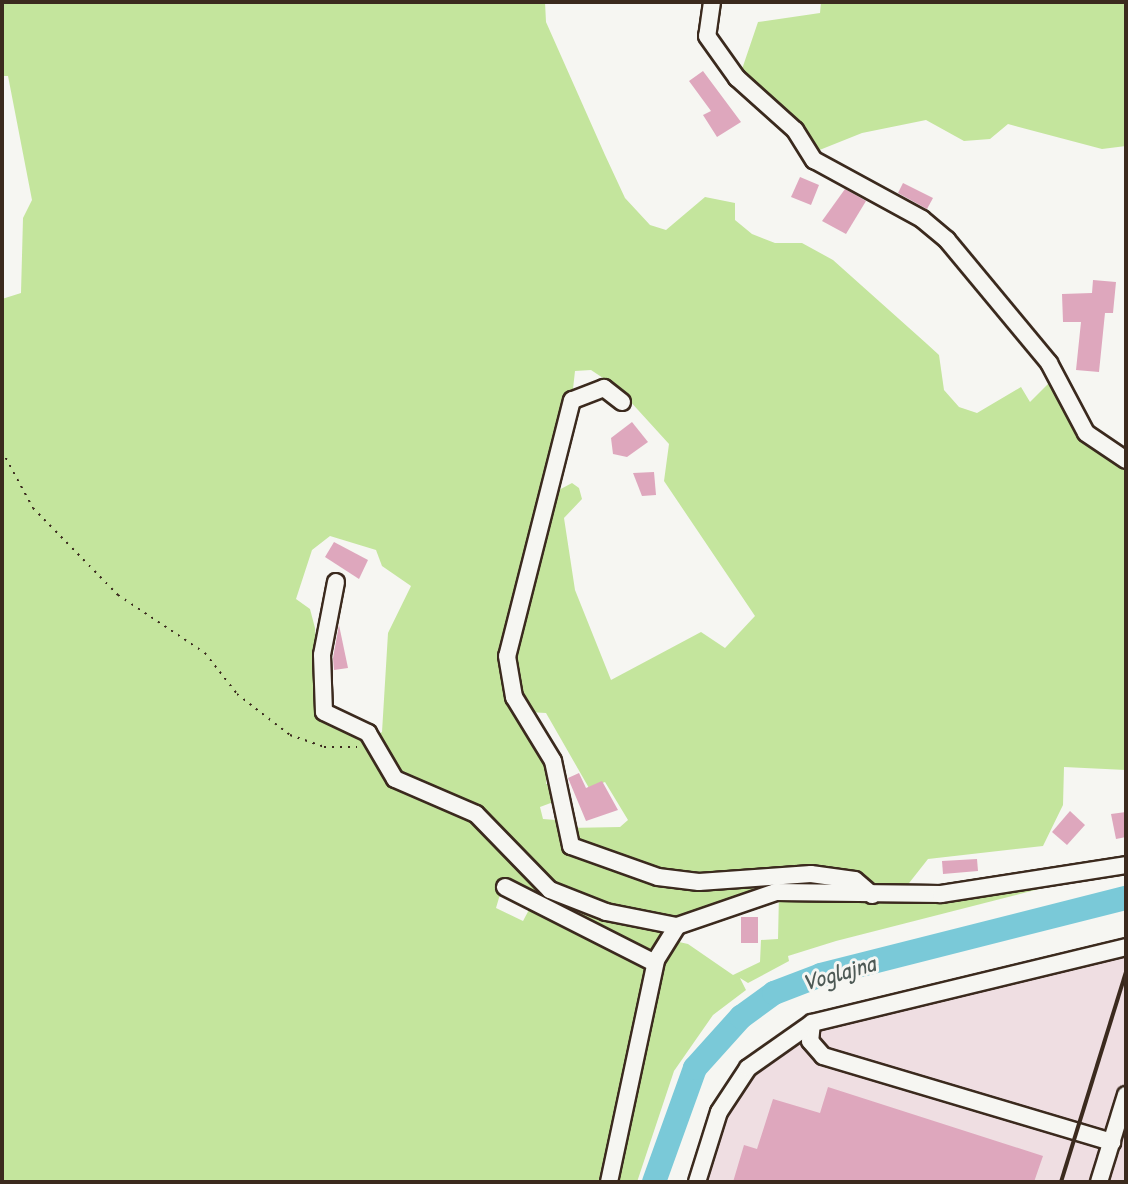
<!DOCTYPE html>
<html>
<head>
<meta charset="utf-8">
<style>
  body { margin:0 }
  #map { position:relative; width:1128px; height:1184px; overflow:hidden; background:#f6f6f2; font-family:"Patrick Hand",sans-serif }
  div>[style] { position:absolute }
  .built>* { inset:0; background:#efdee2 }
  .green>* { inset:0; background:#c4e59d }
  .river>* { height:24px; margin:-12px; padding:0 12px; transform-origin:12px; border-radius:12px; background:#7ac9d8 }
  .building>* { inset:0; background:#dea7bd }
  .path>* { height:2px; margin-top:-1px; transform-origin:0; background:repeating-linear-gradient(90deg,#3b2a1e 0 2px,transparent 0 8px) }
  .roads { filter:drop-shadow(2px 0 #3b2a1e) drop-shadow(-2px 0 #3b2a1e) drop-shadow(0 2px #3b2a1e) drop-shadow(0 -2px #3b2a1e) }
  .minor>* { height:16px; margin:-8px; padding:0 8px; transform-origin:8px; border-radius:8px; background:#f6f6f2 }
  .rail>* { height:4px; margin:-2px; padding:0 2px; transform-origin:2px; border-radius:2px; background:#3b2a1e }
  span { translate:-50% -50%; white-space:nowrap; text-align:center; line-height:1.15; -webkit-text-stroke:6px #f6f6f2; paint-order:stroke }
  .water-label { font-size:24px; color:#4e5a56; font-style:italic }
  .frame { position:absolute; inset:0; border:4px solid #3b2a1e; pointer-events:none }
</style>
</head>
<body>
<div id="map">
  <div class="built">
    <div style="clip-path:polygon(1126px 939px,1126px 1182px,688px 1182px,712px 1108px,742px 1065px,798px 1021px)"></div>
  </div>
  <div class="green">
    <div style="clip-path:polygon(2px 2px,545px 2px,546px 22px,605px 155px,625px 198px,650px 225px,666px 230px,705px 197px,735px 203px,735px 220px,752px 234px,775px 243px,802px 243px,833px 260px,927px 344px,939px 355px,944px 390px,959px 407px,977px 413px,1021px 387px,1030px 402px,1053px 379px,1085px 436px,1126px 464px,1126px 770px,1064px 767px,1063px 805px,1043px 846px,928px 859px,902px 892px,811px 872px,698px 879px,648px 871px,573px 844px,568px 828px,620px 827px,628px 820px,605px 782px,589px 788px,546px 713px,527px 712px,509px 677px,520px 605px,557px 491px,572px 483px,579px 488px,582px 499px,564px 518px,575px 590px,611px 680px,701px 632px,725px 648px,755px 616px,664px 481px,669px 444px,618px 388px,591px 370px,575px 371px,573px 389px,566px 392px,553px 484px,504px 655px,508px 691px,548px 761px,546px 784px,557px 784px,556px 801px,540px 807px,543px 819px,556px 820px,568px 848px,591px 860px,659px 880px,714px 886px,811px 876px,850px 880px,851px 889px,760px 889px,668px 921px,582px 902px,543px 882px,476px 809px,408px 785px,387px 762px,374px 737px,382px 732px,388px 633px,411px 586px,382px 566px,376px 550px,330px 536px,312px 550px,296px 599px,310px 609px,315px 628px,320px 713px,364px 734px,395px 785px,473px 815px,552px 896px,664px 929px,655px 949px,643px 952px,504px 881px,496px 908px,523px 921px,531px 906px,603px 939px,649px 972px,605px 1182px,2px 1182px,2px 299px,21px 293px,23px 218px,32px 200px,8px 76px,2px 76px)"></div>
    <div style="clip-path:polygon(821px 2px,1126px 2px,1126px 146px,1102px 149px,1008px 124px,990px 139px,964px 141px,926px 120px,862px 133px,817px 151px,782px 109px,740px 75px,758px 22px,820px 13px)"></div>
    <div style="clip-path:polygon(1041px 878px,1043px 888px,836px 941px,788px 956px,789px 961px,748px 983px,740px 978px,746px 990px,713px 1015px,674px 1071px,637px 1182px,614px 1182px,670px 940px,688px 944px,733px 975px,760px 962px,761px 940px,778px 939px,779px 894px,852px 896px)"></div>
  </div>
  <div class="river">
    <div style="left:654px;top:1182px;width:121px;rotate:-70.2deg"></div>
    <div style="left:695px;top:1068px;width:69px;rotate:-48deg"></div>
    <div style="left:741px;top:1017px;width:41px;rotate:-36deg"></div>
    <div style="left:774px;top:993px;width:50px;rotate:-21deg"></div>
    <div style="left:821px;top:975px;width:315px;rotate:-14.2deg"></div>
  </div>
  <div class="building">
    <div style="clip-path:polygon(703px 71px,741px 122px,717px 137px,703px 115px,711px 111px,689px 81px)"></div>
    <div style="clip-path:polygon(800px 177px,819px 185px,811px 205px,791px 197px)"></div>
    <div style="clip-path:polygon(903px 183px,933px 198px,927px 209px,898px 193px)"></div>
    <div style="clip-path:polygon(845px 189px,866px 201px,846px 234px,822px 221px)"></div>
    <div style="clip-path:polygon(1093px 280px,1116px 282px,1113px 313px,1105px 313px,1099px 372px,1076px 370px,1081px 322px,1063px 322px,1062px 294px,1092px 293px)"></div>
    <div style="clip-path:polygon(632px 422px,648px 442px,627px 457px,613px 454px,611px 438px)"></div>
    <div style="clip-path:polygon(654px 472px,656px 495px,642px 496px,633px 473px)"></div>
    <div style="clip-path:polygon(334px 542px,368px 560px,359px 579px,325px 557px)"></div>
    <div style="clip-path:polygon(339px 625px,348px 668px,334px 670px,333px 658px)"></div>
    <div style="clip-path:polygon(579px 773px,586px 788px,602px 781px,618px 810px,586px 821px,568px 778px)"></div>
    <div style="clip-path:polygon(1070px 811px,1085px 825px,1067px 845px,1052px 832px)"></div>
    <div style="clip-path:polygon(1126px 812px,1126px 837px,1116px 839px,1111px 814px)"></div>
    <div style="clip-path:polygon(977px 859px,978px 871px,943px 874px,942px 861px)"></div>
    <div style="clip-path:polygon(741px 917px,758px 917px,758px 943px,741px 943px)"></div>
    <div style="clip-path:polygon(828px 1087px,1043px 1156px,1034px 1182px,733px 1182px,744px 1145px,757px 1149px,773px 1099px,820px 1113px)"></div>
  </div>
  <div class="path">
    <div style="left:2px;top:451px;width:65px;rotate:61.5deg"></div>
    <div style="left:33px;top:508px;width:122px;rotate:45.7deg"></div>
    <div style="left:118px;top:595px;width:105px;rotate:33.7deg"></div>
    <div style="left:205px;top:653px;width:52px;rotate:52deg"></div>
    <div style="left:237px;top:694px;width:67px;rotate:37.7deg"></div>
    <div style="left:290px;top:735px;width:36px;rotate:19deg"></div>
    <div style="left:324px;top:747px;width:33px"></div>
  </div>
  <div class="roads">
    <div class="minor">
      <div style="left:712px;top:2px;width:34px;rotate:98deg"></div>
      <div style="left:707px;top:36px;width:52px;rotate:54.5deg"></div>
      <div style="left:737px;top:78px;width:78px;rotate:41.9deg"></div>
      <div style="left:795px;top:130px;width:36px;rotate:58deg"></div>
      <div style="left:814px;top:160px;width:123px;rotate:28.6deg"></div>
      <div style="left:922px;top:219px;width:33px;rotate:40deg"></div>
      <div style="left:947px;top:240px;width:160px;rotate:50.3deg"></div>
      <div style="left:1049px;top:363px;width:79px;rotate:62.1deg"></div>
      <div style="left:1086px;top:433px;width:48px;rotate:34deg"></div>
      <div style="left:622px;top:402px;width:23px;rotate:-142deg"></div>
      <div style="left:604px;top:388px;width:34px;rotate:159deg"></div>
      <div style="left:572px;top:400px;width:264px;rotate:104.2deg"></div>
      <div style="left:507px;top:656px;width:42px;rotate:80.3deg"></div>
      <div style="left:514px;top:697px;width:75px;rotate:58.6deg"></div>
      <div style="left:553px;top:761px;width:87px;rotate:78deg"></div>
      <div style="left:571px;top:846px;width:92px;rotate:19.6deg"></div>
      <div style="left:658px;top:877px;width:41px;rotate:7deg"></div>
      <div style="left:699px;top:882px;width:112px;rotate:-4.1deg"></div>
      <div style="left:811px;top:874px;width:44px;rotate:7.8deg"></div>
      <div style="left:855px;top:880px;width:23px;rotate:41deg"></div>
      <div style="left:336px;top:582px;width:74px;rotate:100.9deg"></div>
      <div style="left:322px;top:655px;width:57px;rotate:88deg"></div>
      <div style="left:324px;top:712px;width:49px;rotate:25.5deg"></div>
      <div style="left:368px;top:733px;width:53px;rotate:59.6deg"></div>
      <div style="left:395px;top:779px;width:88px;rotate:23.4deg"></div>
      <div style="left:476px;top:814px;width:106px;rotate:45.8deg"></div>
      <div style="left:550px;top:890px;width:60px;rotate:21.4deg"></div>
      <div style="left:606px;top:912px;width:72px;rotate:11.2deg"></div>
      <div style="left:505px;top:887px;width:168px;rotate:26.9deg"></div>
      <div style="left:812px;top:1023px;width:18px;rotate:96deg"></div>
      <div style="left:810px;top:1041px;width:20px;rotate:49deg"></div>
      <div style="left:823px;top:1056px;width:302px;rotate:16.6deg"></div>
      <div style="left:609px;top:1182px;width:227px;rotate:-78deg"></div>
      <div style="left:656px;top:960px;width:40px;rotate:-58deg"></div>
      <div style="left:677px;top:926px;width:105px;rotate:-19deg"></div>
      <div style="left:776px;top:892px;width:165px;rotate:0.7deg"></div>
      <div style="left:941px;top:894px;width:187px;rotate:-8.9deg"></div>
      <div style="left:697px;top:1182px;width:73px;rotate:-72.6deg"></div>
      <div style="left:719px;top:1112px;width:53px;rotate:-56.6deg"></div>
      <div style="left:748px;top:1068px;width:78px;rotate:-35.1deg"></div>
      <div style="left:812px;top:1023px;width:323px;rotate:-13.6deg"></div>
      <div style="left:1099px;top:1182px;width:91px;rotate:-72.8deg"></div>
    </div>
  </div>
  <div class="rail">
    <div style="left:1061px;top:1182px;width:220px;rotate:-72.8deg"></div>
  </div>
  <div class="water-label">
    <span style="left:838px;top:973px;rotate:-16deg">Voglajna</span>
  </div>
  <div class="frame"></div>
</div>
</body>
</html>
